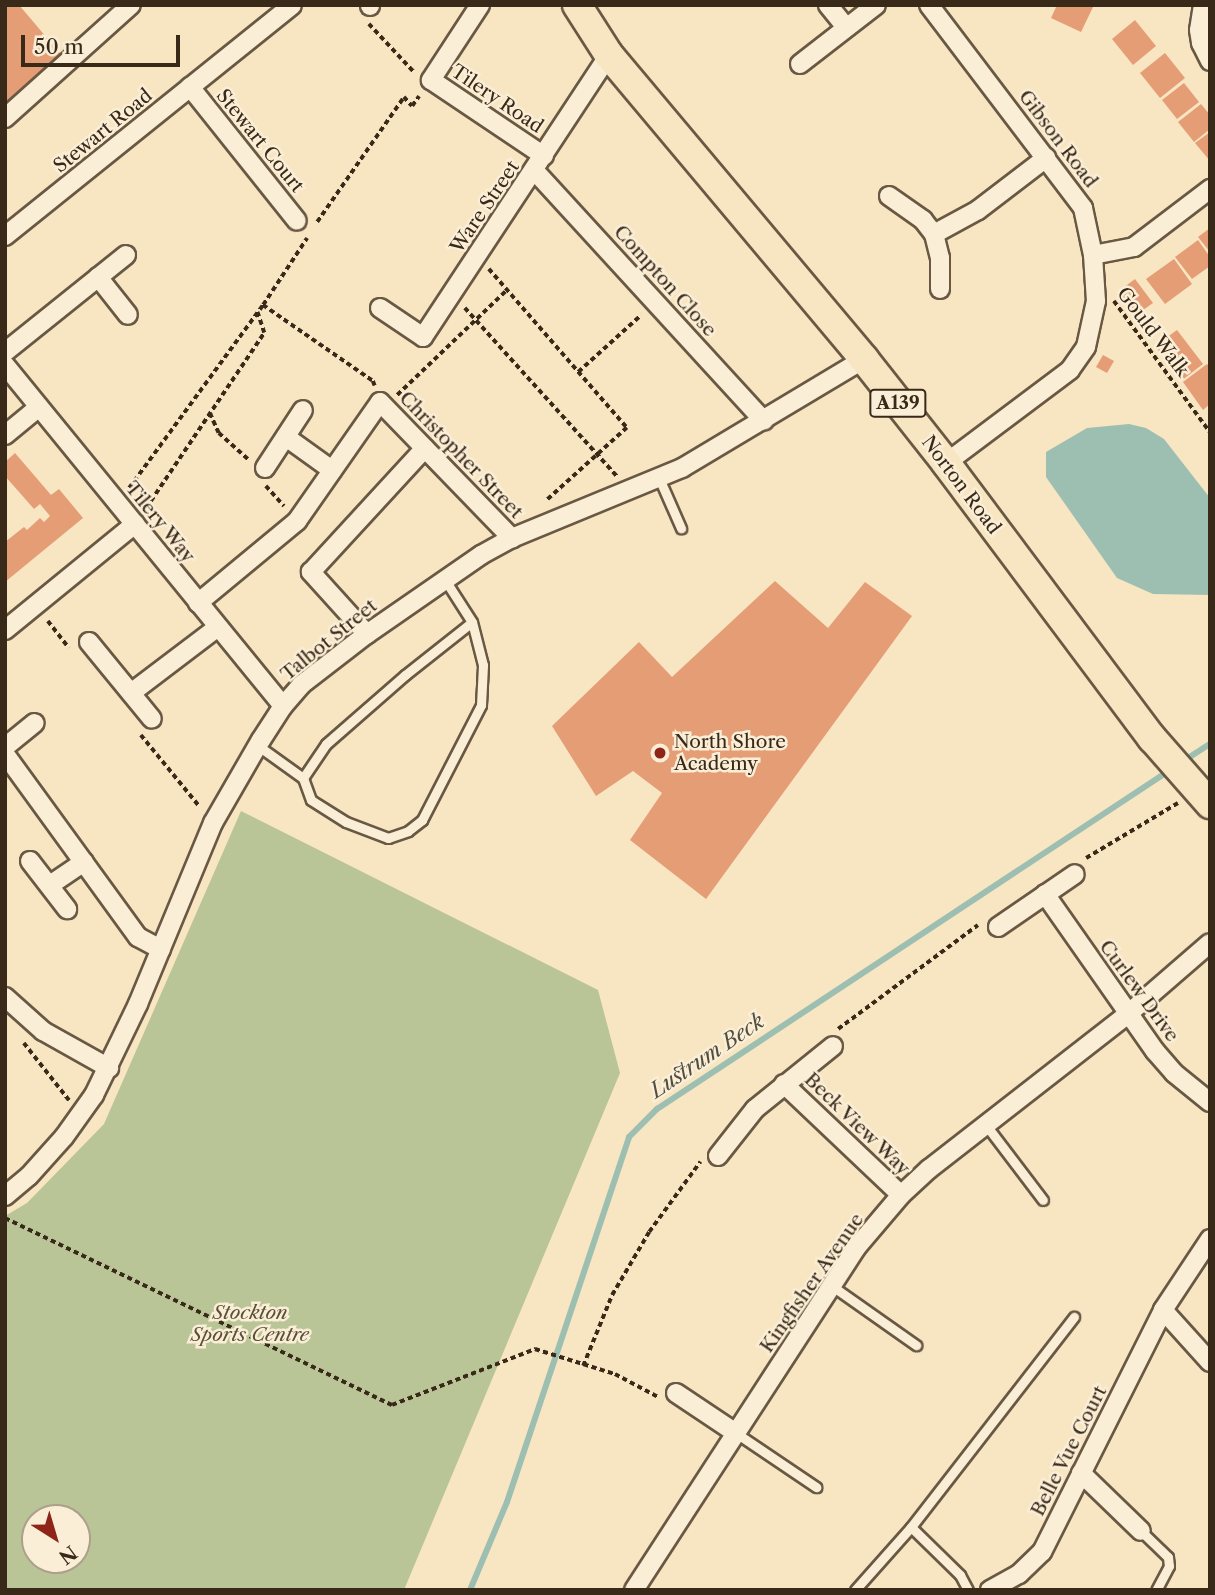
<!DOCTYPE html>
<html>
<head>
<meta charset="utf-8">
<style>
  body { margin:0 }
  #map { position:relative; width:1215px; height:1595px; overflow:hidden; background:#f8e5c2; font-family:"Libre Caslon Text",serif }
  div>[style] { position:absolute }
  .green>* { inset:0; background:#b9c596 }
  .water>* { inset:0; background:#9dbfb2 }
  .stream>* { height:6px; margin:-3px; padding:0 3px; transform-origin:3px; border-radius:3px; background:#9dbfb2 }
  .building>* { inset:0; background:#e59d76 }
  .path>* { height:3.5px; margin-top:-1.75px; transform-origin:0; background:repeating-linear-gradient(90deg,#392919 0 5px,transparent 0 8.5px) }
  .roads { filter:drop-shadow(2px 0 #695843) drop-shadow(-2px 0 #695843) drop-shadow(0 2px #695843) drop-shadow(0 -2px #695843) }
  .lane>* { height:9px; margin:-4.5px; padding:0 4.5px; transform-origin:4.5px; border-radius:4.5px; background:#faeed7 }
  .street>* { height:18px; margin:-9px; padding:0 9px; transform-origin:9px; border-radius:9px; background:#faeed7 }
  .primary>* { height:28px; margin:-14px; padding:0 14px; transform-origin:14px; border-radius:14px; background:#f8e5c2 }
  .dots>* { width:19px; height:19px; translate:-50% -50%; box-sizing:border-box; border:4px solid #faeed7; border-radius:50% }
  span { translate:-50% -50%; white-space:nowrap; text-align:center; line-height:1.15; -webkit-text-stroke:5px #faeed7; paint-order:stroke }
  .shield-label span { padding:2px 5px; background:#faeed7; border:2px solid; border-radius:5px; -webkit-text-stroke-width:0 }
  .shield-label { font-size:18px; color:#392919; font-weight:700 }
  .street-label { font-size:19px; color:#392919 }
  .poi-label { font-size:19px; color:#392919 }
  .left { translate:0 -50%; text-align:left }
  .park-label { font-size:19px; color:#595038; font-style:italic }
  .water-label { font-size:21px; color:#524e3f; font-style:italic }
  .frame { position:absolute; inset:0; border:7px solid #392919; pointer-events:none }
  .north { position:absolute; left:21px; top:1504px; width:70px; height:70px; box-sizing:border-box; background:#faeed7; border:2px solid #ad9f8b; border-radius:50%; rotate:143deg; font-size:19px; font-weight:700; line-height:28px; text-align:center; color:#392919 }
  .north::after { content:''; display:block; margin:auto; width:24px; height:32px; background:#8f2418; clip-path:polygon(50% 0,100% 100%,50% 72%,0 100%) }
  .scale { position:absolute; left:21px; top:35px; width:159px; height:32px; box-sizing:border-box; border:4px solid #392919; border-top:0; padding-left:9px; font-size:21px; line-height:24px; white-space:nowrap; color:#392919; -webkit-text-stroke:5px #faeed7; paint-order:stroke }
</style>
</head>
<body>
<div id="map">
  <div class="green">
    <div style="clip-path:polygon(evenodd,241px 811px,598px 990px,620px 1073px,404px 1590px,5px 1590px,5px 1216px,27px 1203px,104px 1124px,241px 811px,35px 1518px,77px 1518px,77px 1560px,35px 1560px,35px 1518px)"></div>
  </div>
  <div class="water">
    <div style="clip-path:polygon(1129px 424px,1146px 428px,1164px 439px,1210px 498px,1210px 595px,1153px 594px,1117px 578px,1046px 477px,1046px 452px,1087px 428px)"></div>
  </div>
  <div class="stream">
    <div style="left:1182px;top:762px;width:33px;rotate:-33deg"></div>
    <div style="left:470px;top:1590px;width:95px;rotate:-67.2deg"></div>
    <div style="left:507px;top:1502px;width:385px;rotate:-71.5deg"></div>
    <div style="left:629px;top:1137px;width:40px;rotate:-45deg"></div>
    <div style="left:657px;top:1109px;width:615px;rotate:-33.46deg"></div>
  </div>
  <div class="building">
    <div style="clip-path:polygon(5px 5px,19px 5px,64px 58px,5px 108px)"></div>
    <div style="clip-path:polygon(1057px 5px,1094px 5px,1081px 32px,1051px 18px)"></div>
    <div style="clip-path:polygon(1135px 20px,1156px 46px,1133px 65px,1112px 39px)"></div>
    <div style="clip-path:polygon(1165px 53px,1185px 78px,1160px 98px,1140px 73px)"></div>
    <div style="clip-path:polygon(1184px 83px,1199px 102px,1177px 119px,1162px 100px)"></div>
    <div style="clip-path:polygon(1201px 104px,1210px 115px,1210px 129px,1194px 142px,1178px 122px)"></div>
    <div style="clip-path:polygon(1210px 132px,1210px 161px,1195px 143px)"></div>
    <div style="clip-path:polygon(1210px 228px,1210px 252px,1198px 237px)"></div>
    <div style="clip-path:polygon(1198px 240px,1210px 257px,1210px 266px,1192px 279px,1175px 257px)"></div>
    <div style="clip-path:polygon(1174px 259px,1192px 284px,1165px 304px,1146px 279px)"></div>
    <div style="clip-path:polygon(1135px 279px,1153px 303px,1136px 315px,1119px 291px)"></div>
    <div style="clip-path:polygon(1177px 330px,1203px 364px,1181px 381px,1155px 346px)"></div>
    <div style="clip-path:polygon(1103px 355px,1114px 361px,1107px 373px,1096px 367px)"></div>
    <div style="clip-path:polygon(1207px 364px,1210px 368px,1210px 404px,1203px 410px,1183px 382px)"></div>
    <div style="clip-path:polygon(15px 453px,51px 495px,59px 489px,83px 518px,5px 582px,5px 542px,24px 527px,27px 530px,40px 518px,44px 522px,50px 516px,40px 504px,34px 509px,5px 476px,5px 462px)"></div>
    <div style="clip-path:polygon(775px 581px,828px 628px,865px 582px,912px 616px,706px 899px,630px 840px,662px 793px,633px 771px,596px 796px,552px 726px,639px 642px,672px 677px)"></div>
  </div>
  <div class="path">
    <div style="left:369px;top:24px;width:66px;rotate:46.8deg"></div>
    <div style="left:317px;top:222px;width:152px;rotate:-55.2deg"></div>
    <div style="left:404px;top:97px;width:12px;rotate:48deg"></div>
    <div style="left:412px;top:106px;width:12px;rotate:-55deg"></div>
    <div style="left:489px;top:269px;width:211px;rotate:49deg"></div>
    <div style="left:627px;top:428px;width:110px;rotate:137.9deg"></div>
    <div style="left:1114px;top:301px;width:162px;rotate:53.8deg"></div>
    <div style="left:263px;top:305px;width:134px;rotate:34.6deg"></div>
    <div style="left:373px;top:381px;width:5px;rotate:68deg"></div>
    <div style="left:465px;top:308px;width:227px;rotate:47.9deg"></div>
    <div style="left:578px;top:372px;width:85px;rotate:-42.1deg"></div>
    <div style="left:397px;top:395px;width:152px;rotate:-43.7deg"></div>
    <div style="left:210px;top:413px;width:22px;rotate:66deg"></div>
    <div style="left:219px;top:433px;width:39px;rotate:42deg"></div>
    <div style="left:266px;top:486px;width:27px;rotate:48deg"></div>
    <div style="left:129px;top:488px;width:227px;rotate:-53.8deg"></div>
    <div style="left:263px;top:305px;width:80px;rotate:-56.7deg"></div>
    <div style="left:146px;top:508px;width:211px;rotate:-56deg"></div>
    <div style="left:264px;top:333px;width:22px;rotate:-108deg"></div>
    <div style="left:48px;top:621px;width:34px;rotate:52deg"></div>
    <div style="left:141px;top:735px;width:93px;rotate:50.7deg"></div>
    <div style="left:1086px;top:858px;width:107px;rotate:-30.9deg"></div>
    <div style="left:838px;top:1029px;width:174px;rotate:-36.6deg"></div>
    <div style="left:24px;top:1043px;width:73px;rotate:51.7deg"></div>
    <div style="left:5px;top:1218px;width:430px;rotate:25.8deg"></div>
    <div style="left:392px;top:1405px;width:154px;rotate:-21.4deg"></div>
    <div style="left:535px;top:1349px;width:84px;rotate:17.4deg"></div>
    <div style="left:615px;top:1374px;width:49px;rotate:28.1deg"></div>
    <div style="left:583px;top:1366px;width:77px;rotate:-67.8deg"></div>
    <div style="left:612px;top:1295px;width:73px;rotate:-59.6deg"></div>
    <div style="left:649px;top:1232px;width:87px;rotate:-53.9deg"></div>
  </div>
  <div class="roads">
    <div class="lane">
      <div style="left:659px;top:478px;width:55px;rotate:66.3deg"></div>
      <div style="left:257px;top:745px;width:57px;rotate:35.7deg"></div>
      <div style="left:303px;top:778px;width:23px;rotate:70deg"></div>
      <div style="left:311px;top:800px;width:41px;rotate:32.2deg"></div>
      <div style="left:346px;top:822px;width:45px;rotate:20.9deg"></div>
      <div style="left:388px;top:838px;width:21px;rotate:-19deg"></div>
      <div style="left:408px;top:831px;width:18px;rotate:-38deg"></div>
      <div style="left:422px;top:820px;width:129px;rotate:-62.8deg"></div>
      <div style="left:481px;top:705px;width:40px;rotate:-87.1deg"></div>
      <div style="left:483px;top:665px;width:44px;rotate:-104.3deg"></div>
      <div style="left:472px;top:622px;width:50px;rotate:-122.7deg"></div>
      <div style="left:303px;top:778px;width:41px;rotate:-55.9deg"></div>
      <div style="left:326px;top:744px;width:105px;rotate:-41.1deg"></div>
      <div style="left:405px;top:675px;width:85px;rotate:-38.3deg"></div>
      <div style="left:986px;top:1125px;width:94px;rotate:52.8deg"></div>
      <div style="left:832px;top:1286px;width:103px;rotate:35.1deg"></div>
      <div style="left:736px;top:1433px;width:97px;rotate:34deg"></div>
      <div style="left:911px;top:1527px;width:266px;rotate:-52.2deg"></div>
      <div style="left:1141px;top:1531px;width:37px;rotate:44deg"></div>
      <div style="left:1168px;top:1557px;width:9px;rotate:84deg"></div>
      <div style="left:1169px;top:1566px;width:27px;rotate:118deg"></div>
      <div style="left:855px;top:1590px;width:84px;rotate:-48.4deg"></div>
      <div style="left:911px;top:1527px;width:69px;rotate:44.4deg"></div>
      <div style="left:960px;top:1575px;width:17px;rotate:62deg"></div>
    </div>
    <div class="street">
      <div style="left:370px;top:5px;width:1px;rotate:90deg"></div>
      <div style="left:480px;top:5px;width:90px;rotate:123.2deg"></div>
      <div style="left:431px;top:80px;width:136px;rotate:33.9deg"></div>
      <div style="left:828px;top:5px;width:28px;rotate:51deg"></div>
      <div style="left:929px;top:5px;width:255px;rotate:52.8deg"></div>
      <div style="left:1083px;top:208px;width:48px;rotate:78deg"></div>
      <div style="left:1093px;top:255px;width:46px;rotate:86.3deg"></div>
      <div style="left:1096px;top:301px;width:47px;rotate:102.3deg"></div>
      <div style="left:1086px;top:347px;width:28px;rotate:125deg"></div>
      <div style="left:1070px;top:370px;width:155px;rotate:143.1deg"></div>
      <div style="left:1203px;top:5px;width:25px;rotate:99deg"></div>
      <div style="left:1199px;top:30px;width:13px;rotate:81deg"></div>
      <div style="left:1201px;top:43px;width:20px;rotate:63deg"></div>
      <div style="left:800px;top:64px;width:96px;rotate:-37.8deg"></div>
      <div style="left:190px;top:87px;width:171px;rotate:51.4deg"></div>
      <div style="left:5px;top:118px;width:169px;rotate:-41.9deg"></div>
      <div style="left:534px;top:170px;width:340px;rotate:47.5deg"></div>
      <div style="left:889px;top:196px;width:42px;rotate:35.2deg"></div>
      <div style="left:923px;top:220px;width:18px;rotate:52deg"></div>
      <div style="left:934px;top:234px;width:25px;rotate:76deg"></div>
      <div style="left:940px;top:258px;width:31px;rotate:90deg"></div>
      <div style="left:934px;top:234px;width:50px;rotate:-28.6deg"></div>
      <div style="left:978px;top:210px;width:86px;rotate:-37.4deg"></div>
      <div style="left:5px;top:236px;width:368px;rotate:-38.8deg"></div>
      <div style="left:1093px;top:255px;width:42px;rotate:-11deg"></div>
      <div style="left:1134px;top:247px;width:96px;rotate:-37.3deg"></div>
      <div style="left:98px;top:277px;width:48px;rotate:51.7deg"></div>
      <div style="left:380px;top:308px;width:52px;rotate:34deg"></div>
      <div style="left:423px;top:337px;width:338px;rotate:-56.6deg"></div>
      <div style="left:5px;top:352px;width:155px;rotate:-38.7deg"></div>
      <div style="left:5px;top:365px;width:440px;rotate:50.8deg"></div>
      <div style="left:5px;top:435px;width:44px;rotate:-39.5deg"></div>
      <div style="left:286px;top:437px;width:57px;rotate:35.7deg"></div>
      <div style="left:265px;top:468px;width:69px;rotate:-56.8deg"></div>
      <div style="left:198px;top:603px;width:129px;rotate:-39.6deg"></div>
      <div style="left:297px;top:521px;width:145px;rotate:-55.1deg"></div>
      <div style="left:380px;top:402px;width:190px;rotate:45.9deg"></div>
      <div style="left:5px;top:630px;width:168px;rotate:-39.2deg"></div>
      <div style="left:367px;top:634px;width:84px;rotate:-132.1deg"></div>
      <div style="left:311px;top:572px;width:168px;rotate:-47.4deg"></div>
      <div style="left:89px;top:642px;width:99px;rotate:50.7deg"></div>
      <div style="left:131px;top:693px;width:109px;rotate:-37.2deg"></div>
      <div style="left:5px;top:747px;width:38px;rotate:-39deg"></div>
      <div style="left:5px;top:754px;width:226px;rotate:54deg"></div>
      <div style="left:138px;top:937px;width:26px;rotate:28deg"></div>
      <div style="left:30px;top:861px;width:61px;rotate:52.4deg"></div>
      <div style="left:50px;top:885px;width:41px;rotate:-34.1deg"></div>
      <div style="left:1045px;top:894px;width:192px;rotate:55deg"></div>
      <div style="left:1155px;top:1051px;width:29px;rotate:49deg"></div>
      <div style="left:1174px;top:1073px;width:46px;rotate:38.9deg"></div>
      <div style="left:998px;top:927px;width:93px;rotate:-34.5deg"></div>
      <div style="left:5px;top:997px;width:51px;rotate:41.8deg"></div>
      <div style="left:43px;top:1031px;width:76px;rotate:29.3deg"></div>
      <div style="left:784px;top:1084px;width:161px;rotate:43.5deg"></div>
      <div style="left:718px;top:1156px;width:60px;rotate:-51.8deg"></div>
      <div style="left:755px;top:1109px;width:100px;rotate:-38.9deg"></div>
      <div style="left:5px;top:1196px;width:31px;rotate:-40deg"></div>
      <div style="left:29px;top:1176px;width:52px;rotate:-48.1deg"></div>
      <div style="left:64px;top:1137px;width:52px;rotate:-54.5deg"></div>
      <div style="left:94px;top:1095px;width:101px;rotate:-64.2deg"></div>
      <div style="left:138px;top:1004px;width:196px;rotate:-67.5deg"></div>
      <div style="left:213px;top:823px;width:96px;rotate:-60deg"></div>
      <div style="left:261px;top:740px;width:40px;rotate:-57.1deg"></div>
      <div style="left:283px;top:706px;width:28px;rotate:-49deg"></div>
      <div style="left:301px;top:685px;width:83px;rotate:-37.7deg"></div>
      <div style="left:367px;top:634px;width:139px;rotate:-34.7deg"></div>
      <div style="left:481px;top:555px;width:35px;rotate:-29deg"></div>
      <div style="left:512px;top:538px;width:184px;rotate:-22.4deg"></div>
      <div style="left:682px;top:468px;width:212px;rotate:-30.9deg"></div>
      <div style="left:1163px;top:1310px;width:70px;rotate:47.9deg"></div>
      <div style="left:676px;top:1393px;width:72px;rotate:33.7deg"></div>
      <div style="left:1081px;top:1473px;width:83px;rotate:44deg"></div>
      <div style="left:634px;top:1590px;width:408px;rotate:-57deg"></div>
      <div style="left:856px;top:1248px;width:70px;rotate:-49.7deg"></div>
      <div style="left:901px;top:1195px;width:38px;rotate:-43deg"></div>
      <div style="left:929px;top:1169px;width:252px;rotate:-37.9deg"></div>
      <div style="left:1128px;top:1014px;width:108px;rotate:-40.9deg"></div>
      <div style="left:990px;top:1590px;width:33px;rotate:-29deg"></div>
      <div style="left:1019px;top:1574px;width:32px;rotate:-44deg"></div>
      <div style="left:1042px;top:1552px;width:271px;rotate:-63.4deg"></div>
      <div style="left:1163px;top:1310px;width:85px;rotate:-56.5deg"></div>
    </div>
    <div class="primary">
      <div style="left:577px;top:5px;width:59px;rotate:57.4deg"></div>
      <div style="left:609px;top:55px;width:397px;rotate:50deg"></div>
      <div style="left:864px;top:359px;width:132px;rotate:51.7deg"></div>
      <div style="left:946px;top:463px;width:344px;rotate:53.2deg"></div>
      <div style="left:1152px;top:738px;width:88px;rotate:48.7deg"></div>
    </div>
  </div>
  <div class="dots">
    <div style="left:660px;top:753px;background:#8f2418"></div>
  </div>
  <div class="shield-label">
    <span style="left:898px;top:403px">A139</span>
  </div>
  <div class="street-label">
    <span style="left:497px;top:99px;rotate:34deg">Tilery Road</span>
    <span style="left:103px;top:131px;rotate:-39deg">Stewart Road</span>
    <span style="left:1058px;top:139px;rotate:53deg">Gibson Road</span>
    <span style="left:260px;top:141px;rotate:51deg">Stewart Court</span>
    <span style="left:485px;top:207px;rotate:-56deg">Ware Street</span>
    <span style="left:665px;top:281px;rotate:48deg">Compton Close</span>
    <span style="left:1153px;top:332px;rotate:53deg">Gould Walk</span>
    <span style="left:461px;top:455px;rotate:46deg">Christopher Street</span>
    <span style="left:961px;top:485px;rotate:53deg">Norton Road</span>
    <span style="left:160px;top:522px;rotate:51deg">Tilery Way</span>
    <span style="left:329px;top:640px;rotate:-39deg">Talbot Street</span>
    <span style="left:1139px;top:991px;rotate:54deg">Curlew Drive</span>
    <span style="left:857px;top:1124px;rotate:44deg">Beck View Way</span>
    <span style="left:812px;top:1283px;rotate:-55deg">Kingfisher Avenue</span>
    <span style="left:1069px;top:1451px;rotate:-63deg">Belle Vue Court</span>
  </div>
  <div class="poi-label">
    <span class="left" style="left:674px;top:753px">North Shore<br>Academy</span>
  </div>
  <div class="park-label">
    <span style="left:250px;top:1324px">Stockton<br>Sports Centre</span>
  </div>
  <div class="water-label">
    <span style="left:707px;top:1056px;rotate:-34deg">Lustrum Beck</span>
  </div>
  <div class="frame"></div>
  <div class="north">N</div>
  <div class="scale">50 m</div>
</div>
</body>
</html>
